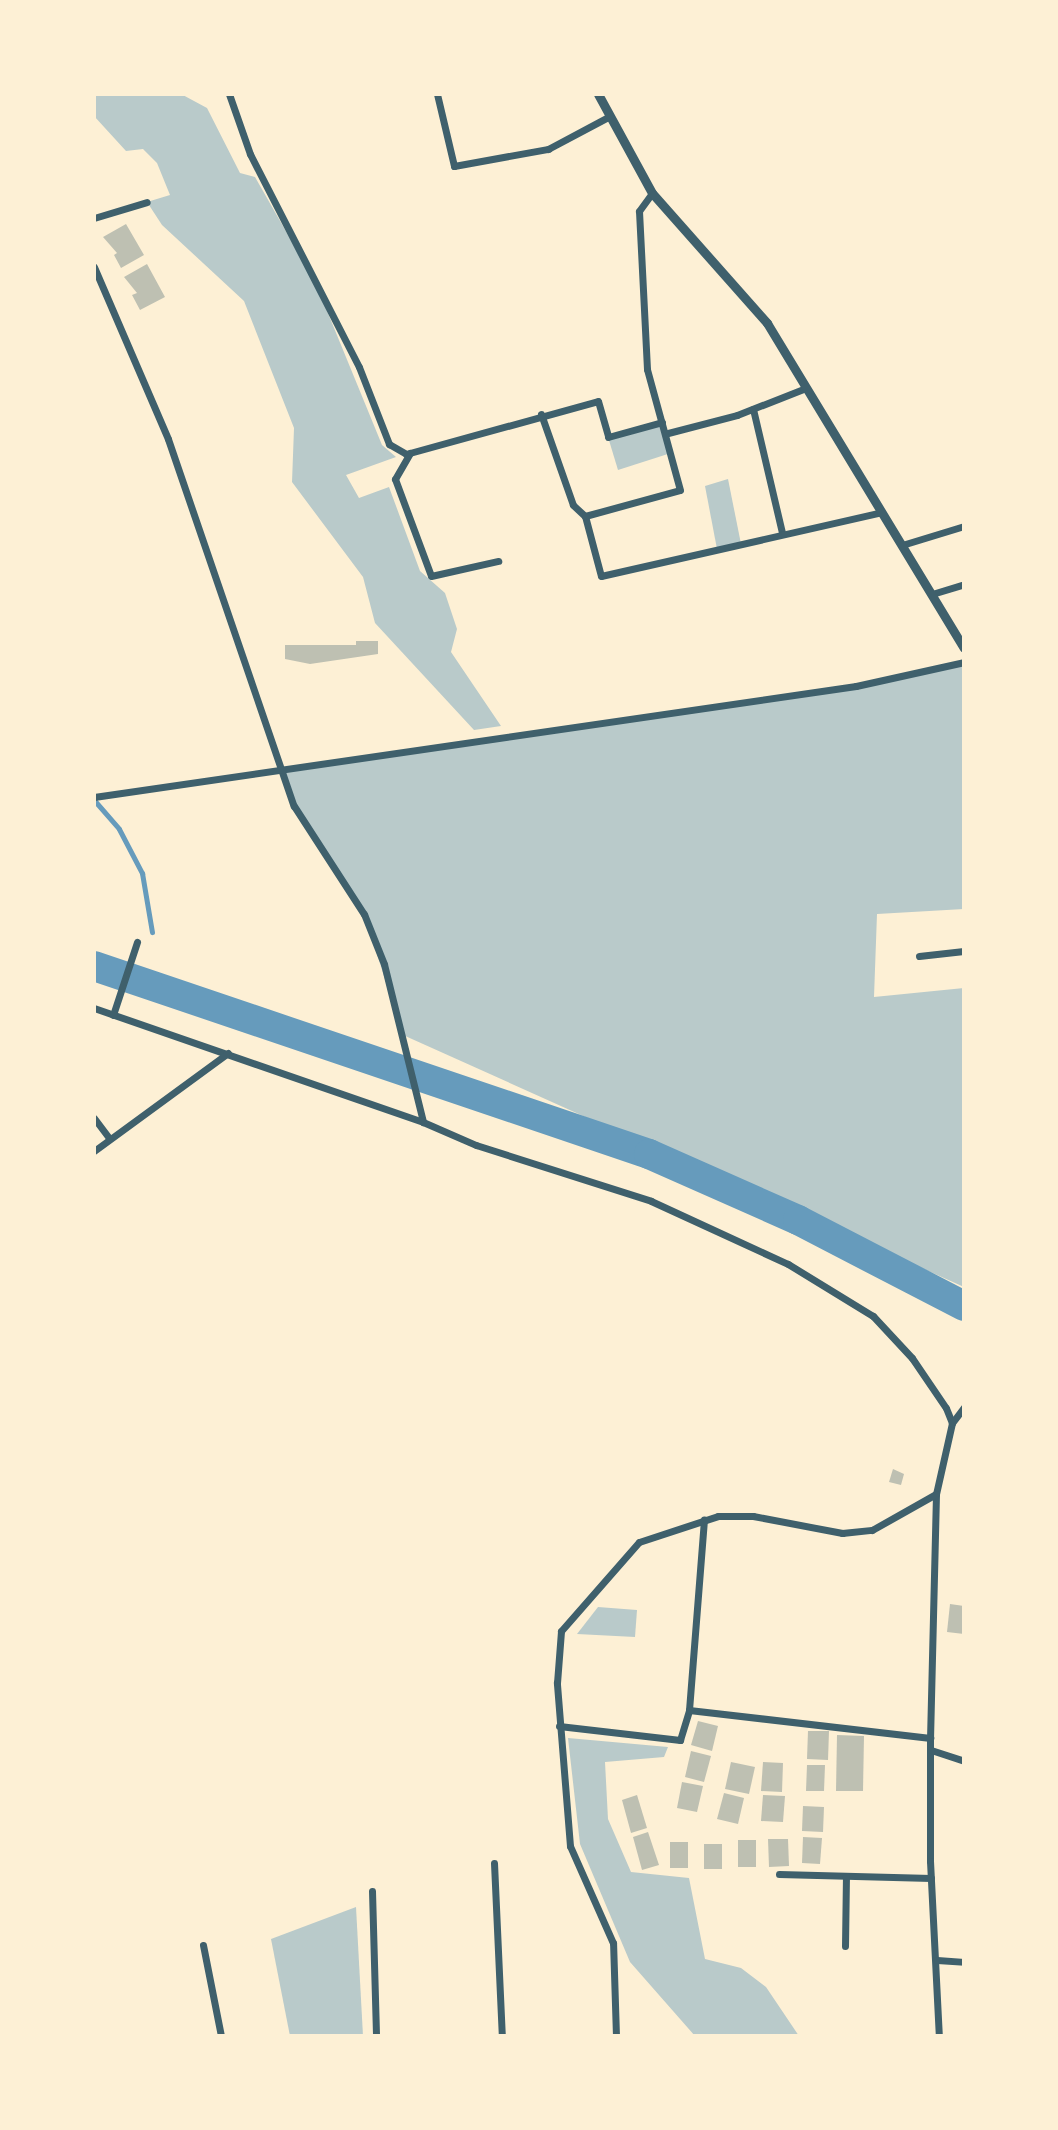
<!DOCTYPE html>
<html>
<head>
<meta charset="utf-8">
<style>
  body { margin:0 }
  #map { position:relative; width:1058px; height:2130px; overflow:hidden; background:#fdf0d5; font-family:Poppins,sans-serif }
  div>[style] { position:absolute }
  .green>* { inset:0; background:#b9caca }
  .stream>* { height:5px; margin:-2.5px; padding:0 2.5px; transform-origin:2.5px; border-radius:2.5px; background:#669bbc }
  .river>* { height:30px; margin:-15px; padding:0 15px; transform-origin:15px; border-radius:15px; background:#669bbc }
  .building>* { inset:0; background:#bec0b2 }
  .minor>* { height:7px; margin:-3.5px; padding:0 3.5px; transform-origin:3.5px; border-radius:3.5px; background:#3f606c }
  .tertiary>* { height:9px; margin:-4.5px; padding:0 4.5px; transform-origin:4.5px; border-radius:4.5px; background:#3f606c }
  span { translate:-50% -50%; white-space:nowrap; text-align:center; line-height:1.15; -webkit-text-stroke:7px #fdf0d5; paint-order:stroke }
  .frame { position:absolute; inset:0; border:96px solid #fdf0d5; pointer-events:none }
</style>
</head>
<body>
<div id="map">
  <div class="green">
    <div style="clip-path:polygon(94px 94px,181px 94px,207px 108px,240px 173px,255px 177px,316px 284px,382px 445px,396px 457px,346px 475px,359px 498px,389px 487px,420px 571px,445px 593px,457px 629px,451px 652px,501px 726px,474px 730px,375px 623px,363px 577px,292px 482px,294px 428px,244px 301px,162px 225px,147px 202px,170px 195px,157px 163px,143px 149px,126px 151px,94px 116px)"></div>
    <div style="clip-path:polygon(662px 422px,671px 453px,618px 470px,608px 437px)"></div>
    <div style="clip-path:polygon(728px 479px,741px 544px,717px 549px,705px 486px)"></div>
    <div style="clip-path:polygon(964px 662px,964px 909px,877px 914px,874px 997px,964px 988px,964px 1287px,403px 1035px,364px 914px,294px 806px,281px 768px,856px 686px)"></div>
    <div style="clip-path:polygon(598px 1607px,637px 1610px,635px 1637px,577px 1634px)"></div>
    <div style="clip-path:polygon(568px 1738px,668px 1747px,664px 1757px,605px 1762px,608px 1819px,631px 1872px,689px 1878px,705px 1959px,741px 1968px,766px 1987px,799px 2036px,695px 2036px,630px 1962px,580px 1844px)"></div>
    <div style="clip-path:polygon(356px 1907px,363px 2036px,290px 2036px,271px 1939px)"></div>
  </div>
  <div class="stream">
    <div style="left:94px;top:800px;width:38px;rotate:49deg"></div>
    <div style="left:119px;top:829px;width:50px;rotate:62.4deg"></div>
    <div style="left:142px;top:873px;width:60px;rotate:80.4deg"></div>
  </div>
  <div class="river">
    <div style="left:94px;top:966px;width:586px;rotate:18.71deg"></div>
    <div style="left:649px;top:1154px;width:163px;rotate:23.9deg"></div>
    <div style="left:798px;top:1220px;width:187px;rotate:27.4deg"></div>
  </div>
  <div class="building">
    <div style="clip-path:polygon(126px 224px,144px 255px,121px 268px,114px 255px,117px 253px,103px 237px)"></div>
    <div style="clip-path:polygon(147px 264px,165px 297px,140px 310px,132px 295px,137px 293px,124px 277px)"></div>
    <div style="clip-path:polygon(356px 641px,378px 641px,378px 654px,310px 664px,285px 659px,285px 645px,356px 645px)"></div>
    <div style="clip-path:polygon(893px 1469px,904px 1474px,901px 1485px,889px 1482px)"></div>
    <div style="clip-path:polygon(950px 1604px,964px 1606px,964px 1634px,947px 1632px)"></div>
    <div style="clip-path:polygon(698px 1721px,718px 1726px,712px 1751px,691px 1745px)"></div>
    <div style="clip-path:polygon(808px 1731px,829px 1731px,828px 1760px,807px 1759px)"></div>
    <div style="clip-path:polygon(837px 1735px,864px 1736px,863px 1791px,836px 1791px)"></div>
    <div style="clip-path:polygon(691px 1751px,711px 1756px,704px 1782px,685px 1777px)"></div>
    <div style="clip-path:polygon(731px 1762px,755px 1767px,749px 1794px,725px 1789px)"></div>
    <div style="clip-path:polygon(763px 1762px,783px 1763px,782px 1792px,761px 1791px)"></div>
    <div style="clip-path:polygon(807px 1765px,825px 1765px,824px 1791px,806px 1791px)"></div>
    <div style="clip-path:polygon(682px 1782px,703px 1786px,697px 1812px,677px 1808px)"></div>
    <div style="clip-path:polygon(724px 1793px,744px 1798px,738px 1824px,717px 1819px)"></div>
    <div style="clip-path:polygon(637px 1795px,647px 1828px,631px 1833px,622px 1800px)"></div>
    <div style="clip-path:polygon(763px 1795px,785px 1796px,783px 1822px,761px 1821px)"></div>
    <div style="clip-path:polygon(803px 1806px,824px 1807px,823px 1832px,802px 1831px)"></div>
    <div style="clip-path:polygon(648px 1832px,659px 1865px,642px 1870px,633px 1837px)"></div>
    <div style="clip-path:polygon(803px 1837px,822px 1838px,820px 1864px,802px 1863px)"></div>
    <div style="clip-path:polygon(768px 1839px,788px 1839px,789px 1866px,769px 1867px)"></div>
    <div style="clip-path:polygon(738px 1840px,756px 1840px,756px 1867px,738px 1867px)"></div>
    <div style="clip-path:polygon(670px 1842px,688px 1842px,688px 1868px,670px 1868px)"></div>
    <div style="clip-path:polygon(704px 1844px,722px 1844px,722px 1869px,704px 1869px)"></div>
  </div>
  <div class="minor">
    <div style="left:229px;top:94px;width:64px;rotate:70.7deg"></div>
    <div style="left:250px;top:154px;width:239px;rotate:62.9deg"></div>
    <div style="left:359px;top:367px;width:83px;rotate:68.7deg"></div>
    <div style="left:389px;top:444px;width:20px;rotate:30deg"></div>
    <div style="left:406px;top:454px;width:199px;rotate:-15.4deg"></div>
    <div style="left:598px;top:401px;width:37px;rotate:74deg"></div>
    <div style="left:608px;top:437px;width:56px;rotate:-15.5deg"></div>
    <div style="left:437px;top:94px;width:74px;rotate:76.7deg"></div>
    <div style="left:454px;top:166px;width:96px;rotate:-10.3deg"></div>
    <div style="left:548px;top:149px;width:70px;rotate:-28deg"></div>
    <div style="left:94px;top:218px;width:55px;rotate:-16.8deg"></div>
    <div style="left:94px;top:267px;width:187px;rotate:66.7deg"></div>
    <div style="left:168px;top:439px;width:388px;rotate:71.1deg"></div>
    <div style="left:294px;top:806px;width:129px;rotate:57.1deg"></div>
    <div style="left:364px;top:914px;width:54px;rotate:68.2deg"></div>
    <div style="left:384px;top:964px;width:163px;rotate:76.1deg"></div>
    <div style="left:423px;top:1122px;width:58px;rotate:23.5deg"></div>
    <div style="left:476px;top:1145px;width:184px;rotate:17.7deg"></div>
    <div style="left:651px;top:1201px;width:151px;rotate:24.7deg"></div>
    <div style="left:788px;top:1264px;width:100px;rotate:31.5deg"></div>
    <div style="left:873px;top:1316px;width:57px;rotate:47.1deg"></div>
    <div style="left:912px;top:1358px;width:60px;rotate:55.8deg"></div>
    <div style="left:946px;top:1408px;width:16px;rotate:68deg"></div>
    <div style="left:952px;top:1423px;width:73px;rotate:102.7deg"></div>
    <div style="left:936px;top:1494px;width:244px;rotate:91.4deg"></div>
    <div style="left:930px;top:1738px;width:123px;rotate:90deg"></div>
    <div style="left:930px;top:1861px;width:175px;rotate:87.1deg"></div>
    <div style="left:753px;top:409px;width:127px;rotate:76.8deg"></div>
    <div style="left:541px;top:414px;width:96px;rotate:70.6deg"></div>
    <div style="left:573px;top:505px;width:16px;rotate:43deg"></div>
    <div style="left:585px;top:516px;width:62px;rotate:75.1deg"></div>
    <div style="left:601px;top:576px;width:288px;rotate:-12.8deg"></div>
    <div style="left:668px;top:433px;width:71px;rotate:-14.6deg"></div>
    <div style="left:737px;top:415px;width:74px;rotate:-21.4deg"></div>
    <div style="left:410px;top:453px;width:30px;rotate:120deg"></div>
    <div style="left:395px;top:479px;width:103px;rotate:69.6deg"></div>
    <div style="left:431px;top:576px;width:69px;rotate:-12.6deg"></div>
    <div style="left:585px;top:516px;width:98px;rotate:-15.3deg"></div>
    <div style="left:680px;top:490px;width:125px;rotate:-105.3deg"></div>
    <div style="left:647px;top:369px;width:158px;rotate:-92.9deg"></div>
    <div style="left:639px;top:211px;width:22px;rotate:-54deg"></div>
    <div style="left:902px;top:545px;width:65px;rotate:-17deg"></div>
    <div style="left:932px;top:594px;width:34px;rotate:-17deg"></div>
    <div style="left:94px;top:797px;width:770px;rotate:-8.29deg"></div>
    <div style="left:856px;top:686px;width:111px;rotate:-12.5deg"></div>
    <div style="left:919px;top:956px;width:45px;rotate:-6.3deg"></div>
    <div style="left:94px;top:1008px;width:346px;rotate:19.1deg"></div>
    <div style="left:113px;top:1015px;width:77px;rotate:-71.8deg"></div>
    <div style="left:94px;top:1118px;width:26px;rotate:53deg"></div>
    <div style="left:94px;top:1151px;width:166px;rotate:-36.2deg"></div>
    <div style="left:952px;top:1423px;width:20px;rotate:-53deg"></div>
    <div style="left:689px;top:1710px;width:191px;rotate:-85.5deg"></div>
    <div style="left:559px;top:1726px;width:122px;rotate:6.6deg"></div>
    <div style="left:680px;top:1740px;width:31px;rotate:-73deg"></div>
    <div style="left:689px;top:1710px;width:243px;rotate:6.6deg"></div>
    <div style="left:931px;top:1750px;width:35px;rotate:18deg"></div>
    <div style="left:494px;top:1863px;width:173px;rotate:87.4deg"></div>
    <div style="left:779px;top:1874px;width:152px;rotate:1.5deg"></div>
    <div style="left:372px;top:1891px;width:145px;rotate:88.4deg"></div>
    <div style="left:203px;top:1945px;width:93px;rotate:78.8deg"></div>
    <div style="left:845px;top:1946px;width:70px;rotate:-89.2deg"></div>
    <div style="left:937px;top:1960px;width:27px;rotate:4deg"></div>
    <div style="left:616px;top:2036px;width:93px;rotate:-91.8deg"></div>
    <div style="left:613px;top:1943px;width:106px;rotate:-113.9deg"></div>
    <div style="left:570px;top:1846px;width:164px;rotate:-94.6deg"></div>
    <div style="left:557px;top:1683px;width:52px;rotate:-85.6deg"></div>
    <div style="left:561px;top:1631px;width:118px;rotate:-48.8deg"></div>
    <div style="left:639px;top:1542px;width:83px;rotate:-18.2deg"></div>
    <div style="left:718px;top:1516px;width:35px"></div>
    <div style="left:753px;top:1516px;width:91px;rotate:10.8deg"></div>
    <div style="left:842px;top:1533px;width:30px;rotate:-6deg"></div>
    <div style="left:872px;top:1530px;width:73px;rotate:-29.4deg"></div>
  </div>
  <div class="tertiary">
    <div style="left:598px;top:94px;width:113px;rotate:61.4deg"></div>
    <div style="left:652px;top:193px;width:174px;rotate:48.5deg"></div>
    <div style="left:767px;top:323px;width:380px;rotate:58.8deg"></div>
  </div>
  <div class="frame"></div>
</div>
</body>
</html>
